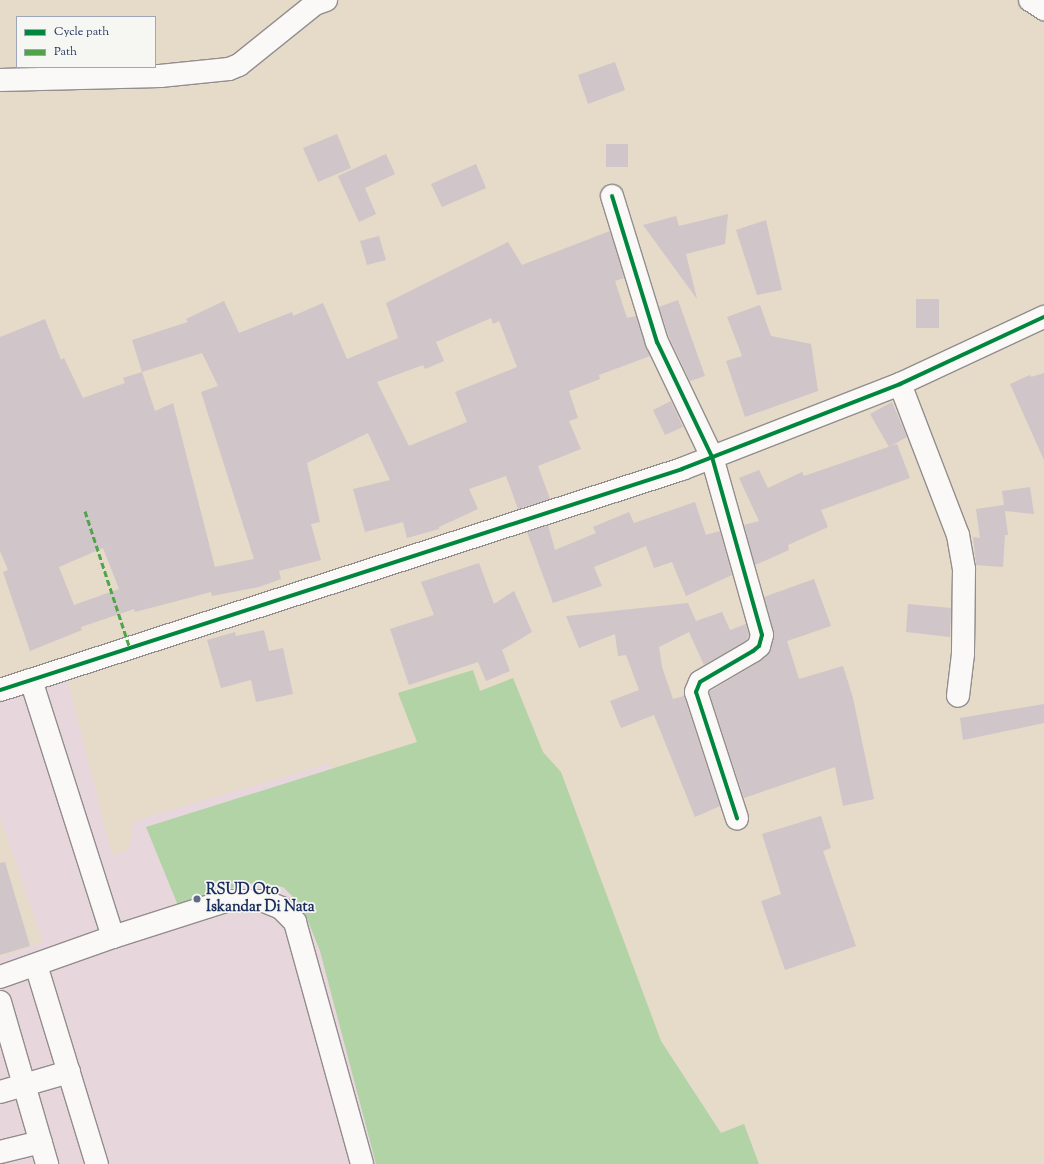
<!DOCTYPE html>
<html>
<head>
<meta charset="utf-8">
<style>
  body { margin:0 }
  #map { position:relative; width:1044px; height:1164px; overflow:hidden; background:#e6dac9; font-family:"Sorts Mill Goudy",serif }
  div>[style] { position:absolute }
  .built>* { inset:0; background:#e8d6dd }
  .green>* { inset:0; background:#b2d3a6 }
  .building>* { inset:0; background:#d0c5c8 }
  .roads { filter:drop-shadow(1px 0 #918e8d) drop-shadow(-1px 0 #918e8d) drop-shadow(0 1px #918e8d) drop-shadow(0 -1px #918e8d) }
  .minor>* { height:22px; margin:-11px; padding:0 11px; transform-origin:11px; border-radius:11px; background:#fbf9f7 }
  .quiet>* { height:3px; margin-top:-1.5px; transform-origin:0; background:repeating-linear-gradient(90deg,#4fa44a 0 6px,transparent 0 9px) }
  .cycleway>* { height:4px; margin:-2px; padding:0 2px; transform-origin:2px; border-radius:2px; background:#00873e }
  .dots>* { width:11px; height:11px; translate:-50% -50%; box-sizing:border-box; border:2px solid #f6f6f2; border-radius:50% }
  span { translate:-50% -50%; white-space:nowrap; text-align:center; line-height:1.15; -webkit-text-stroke:3.5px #f6f6f2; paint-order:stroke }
  .poi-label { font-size:15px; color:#1b2f5e; font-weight:700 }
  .left { translate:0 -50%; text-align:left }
  .legend { position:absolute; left:16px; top:16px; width:140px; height:52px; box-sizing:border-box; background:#f6f6f2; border:1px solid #9ea6b7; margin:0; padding:5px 7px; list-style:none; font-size:12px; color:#1b2f5e }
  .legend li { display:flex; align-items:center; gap:8px; height:20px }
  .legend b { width:20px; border:1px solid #9ea6b7 }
</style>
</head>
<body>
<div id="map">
  <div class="built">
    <div style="clip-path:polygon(67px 678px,112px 855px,129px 850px,133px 821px,330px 763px,437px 1164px,0 1164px,0 958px,43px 942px,0 817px,0 699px)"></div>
  </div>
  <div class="green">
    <div style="clip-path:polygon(473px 670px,480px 691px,513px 678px,543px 752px,561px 772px,661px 1041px,721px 1133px,744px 1124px,759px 1164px,376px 1164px,320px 951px,302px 906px,283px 887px,246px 883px,179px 908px,146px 827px,417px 742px,398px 693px)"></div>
  </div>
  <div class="building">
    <div style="clip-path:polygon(615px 62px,625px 90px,588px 104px,578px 75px)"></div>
    <div style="clip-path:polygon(337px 134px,351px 168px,318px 182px,303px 148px)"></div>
    <div style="clip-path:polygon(606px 144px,628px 144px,628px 167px,606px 167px)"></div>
    <div style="clip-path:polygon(386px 154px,395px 174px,365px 188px,376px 214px,359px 222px,338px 176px)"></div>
    <div style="clip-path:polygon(476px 164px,486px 188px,442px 207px,431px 184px)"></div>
    <div style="clip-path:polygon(728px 214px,725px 244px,686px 254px,697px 299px,643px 225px,676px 216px,679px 226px)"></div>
    <div style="clip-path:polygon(766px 220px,782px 290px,757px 295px,736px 230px)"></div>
    <div style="clip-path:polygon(evenodd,610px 231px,624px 278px,615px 281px,627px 318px,636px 316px,650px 356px,599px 375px,600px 379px,569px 391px,578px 418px,569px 421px,581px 449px,538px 466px,550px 499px,518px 509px,506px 476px,469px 489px,478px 509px,439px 527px,439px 529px,407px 538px,403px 522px,365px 532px,353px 489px,390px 480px,368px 433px,307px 463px,320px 522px,311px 524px,321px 560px,279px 571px,281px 579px,259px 587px,212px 596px,211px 592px,135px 612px,134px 609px,81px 627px,82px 630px,30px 651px,3px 572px,8px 570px,0 551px,0 337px,45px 319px,61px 360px,64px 358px,83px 398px,125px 383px,123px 378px,142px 372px,132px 340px,188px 322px,186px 319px,224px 301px,239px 333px,292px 312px,293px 316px,323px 303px,347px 359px,398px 338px,386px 303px,508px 242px,522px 265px,610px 231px,491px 318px,493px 324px,499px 321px,517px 367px,455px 392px,467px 422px,409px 446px,377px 382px,423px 365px,425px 369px,444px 361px,436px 342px,491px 318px,610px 231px,202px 353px,218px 386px,201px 392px,254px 559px,215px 567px,173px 403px,155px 411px,142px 372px,202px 353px,610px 231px,103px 548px,119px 589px,74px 605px,59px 567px,103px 548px)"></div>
    <div style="clip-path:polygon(379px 236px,386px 260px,367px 265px,360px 241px)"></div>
    <div style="clip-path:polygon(916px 299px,939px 299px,939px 328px,916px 328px)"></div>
    <div style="clip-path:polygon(678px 300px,705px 376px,690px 381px,669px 337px,659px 307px)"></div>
    <div style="clip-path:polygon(760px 305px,771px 336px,811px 344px,818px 391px,745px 417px,726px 361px,742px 356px,727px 317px)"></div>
    <div style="clip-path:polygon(1044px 373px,1044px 460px,1010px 384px,1030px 375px,1031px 377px)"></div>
    <div style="clip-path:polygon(671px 401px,683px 427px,665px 435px,653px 410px)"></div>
    <div style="clip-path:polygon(892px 402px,907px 437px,889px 447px,870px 414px)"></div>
    <div style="clip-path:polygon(897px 444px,910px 478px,821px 510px,828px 527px,788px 545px,789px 550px,755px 565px,744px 525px,759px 521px,739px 478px,759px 470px,768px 488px,802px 472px,804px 476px)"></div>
    <div style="clip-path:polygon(1030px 487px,1034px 514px,1005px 511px,1008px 535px,1005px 535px,1003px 567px,976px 565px,973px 537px,980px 538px,976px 509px,1004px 505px,1002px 491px)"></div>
    <div style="clip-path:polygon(695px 502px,706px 535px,720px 531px,732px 575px,686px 596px,672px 562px,654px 568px,646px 546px,594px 567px,602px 586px,553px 603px,527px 532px,548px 525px,555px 550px,596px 533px,593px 527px,629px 512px,634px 523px)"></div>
    <div style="clip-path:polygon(479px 563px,494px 604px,514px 591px,532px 632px,502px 650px,510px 671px,486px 681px,478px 662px,409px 685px,390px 629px,434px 615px,421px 582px)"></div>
    <div style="clip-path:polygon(814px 579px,831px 626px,787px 641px,799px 679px,843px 666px,853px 698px,874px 799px,843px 806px,835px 767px,744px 798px,709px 692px,759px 662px,771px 650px,774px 632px,764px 597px)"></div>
    <div style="clip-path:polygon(688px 603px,696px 621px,722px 612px,730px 630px,746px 624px,749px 635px,746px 641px,704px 665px,689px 632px,659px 647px,662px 667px,673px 699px,684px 696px,720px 806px,695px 817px,654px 715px,621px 728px,610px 701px,639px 690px,626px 655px,618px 656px,615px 634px,579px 648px,566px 616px)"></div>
    <div style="clip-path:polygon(908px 604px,951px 608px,950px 637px,906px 632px)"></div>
    <div style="clip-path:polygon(264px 630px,269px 651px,283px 648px,293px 694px,256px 702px,251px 680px,221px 688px,207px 640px,235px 632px,236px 636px)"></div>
    <div style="clip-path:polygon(1044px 704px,1044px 723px,963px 740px,960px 718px)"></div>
    <div style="clip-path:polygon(821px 816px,831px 848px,823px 851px,856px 946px,785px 970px,761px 901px,781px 894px,762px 834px)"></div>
    <div style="clip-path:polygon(5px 862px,30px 946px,0 955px,0 863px)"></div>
  </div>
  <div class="roads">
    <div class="minor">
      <div style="left:1030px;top:0;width:17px;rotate:33deg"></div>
      <div style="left:0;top:80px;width:160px;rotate:-1.4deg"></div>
      <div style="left:160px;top:76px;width:69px;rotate:-5.8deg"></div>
      <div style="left:229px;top:69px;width:11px;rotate:-22deg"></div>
      <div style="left:239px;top:65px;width:97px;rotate:-38.8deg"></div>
      <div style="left:315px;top:4px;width:12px;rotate:-20deg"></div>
      <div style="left:612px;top:196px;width:153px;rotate:72.9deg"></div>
      <div style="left:657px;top:342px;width:127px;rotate:64.4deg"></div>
      <div style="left:712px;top:457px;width:185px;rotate:74.3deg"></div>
      <div style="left:762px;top:635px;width:11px;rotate:105deg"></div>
      <div style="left:759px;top:646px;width:8px;rotate:140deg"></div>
      <div style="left:753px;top:651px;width:61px;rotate:149.7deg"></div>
      <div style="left:700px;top:682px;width:11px;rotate:112deg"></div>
      <div style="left:696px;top:692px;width:133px;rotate:72deg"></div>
      <div style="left:900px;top:384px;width:162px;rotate:69deg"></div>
      <div style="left:958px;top:535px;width:35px;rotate:80deg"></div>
      <div style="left:964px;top:569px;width:85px;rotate:90.7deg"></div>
      <div style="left:963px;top:654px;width:42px;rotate:96.8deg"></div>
      <div style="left:0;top:690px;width:717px;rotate:-17.95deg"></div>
      <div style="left:682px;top:469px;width:234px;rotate:-21.3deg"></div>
      <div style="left:900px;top:384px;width:159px;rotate:-25deg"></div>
      <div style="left:113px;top:937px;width:119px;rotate:-17.7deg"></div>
      <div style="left:226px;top:901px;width:38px"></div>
      <div style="left:264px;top:901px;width:18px;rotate:22deg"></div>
      <div style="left:281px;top:908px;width:20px;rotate:45deg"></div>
      <div style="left:295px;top:922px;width:251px;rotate:74.5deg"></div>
      <div style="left:36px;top:965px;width:208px;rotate:73deg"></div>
      <div style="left:0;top:977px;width:120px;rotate:-19.5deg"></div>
      <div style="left:113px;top:937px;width:270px;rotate:-107.7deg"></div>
      <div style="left:0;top:1002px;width:169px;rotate:73.8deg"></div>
      <div style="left:0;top:1092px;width:72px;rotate:-16.2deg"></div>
      <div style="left:0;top:1152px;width:42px;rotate:-13.7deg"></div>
    </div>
  </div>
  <div class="quiet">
    <div style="left:85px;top:511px;width:145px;rotate:71.9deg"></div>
  </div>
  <div class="cycleway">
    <div style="left:612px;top:196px;width:153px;rotate:72.9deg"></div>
    <div style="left:657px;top:342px;width:127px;rotate:64.4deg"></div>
    <div style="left:712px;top:457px;width:185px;rotate:74.3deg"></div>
    <div style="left:762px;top:635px;width:11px;rotate:105deg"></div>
    <div style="left:759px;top:646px;width:8px;rotate:140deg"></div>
    <div style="left:753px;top:651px;width:61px;rotate:149.7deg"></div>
    <div style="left:700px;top:682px;width:11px;rotate:112deg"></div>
    <div style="left:696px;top:692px;width:133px;rotate:72deg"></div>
    <div style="left:0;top:690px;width:717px;rotate:-17.95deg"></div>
    <div style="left:682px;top:469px;width:234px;rotate:-21.3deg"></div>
    <div style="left:900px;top:384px;width:159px;rotate:-25deg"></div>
  </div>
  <div class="dots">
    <div style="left:197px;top:899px;background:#626b83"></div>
  </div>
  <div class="poi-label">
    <span class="left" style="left:206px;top:899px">RSUD Oto<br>Iskandar Di Nata</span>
  </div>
  <ul class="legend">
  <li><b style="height:5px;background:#00873e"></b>Cycle path</li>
  <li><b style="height:5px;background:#4fa44a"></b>Path</li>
  </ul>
</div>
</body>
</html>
